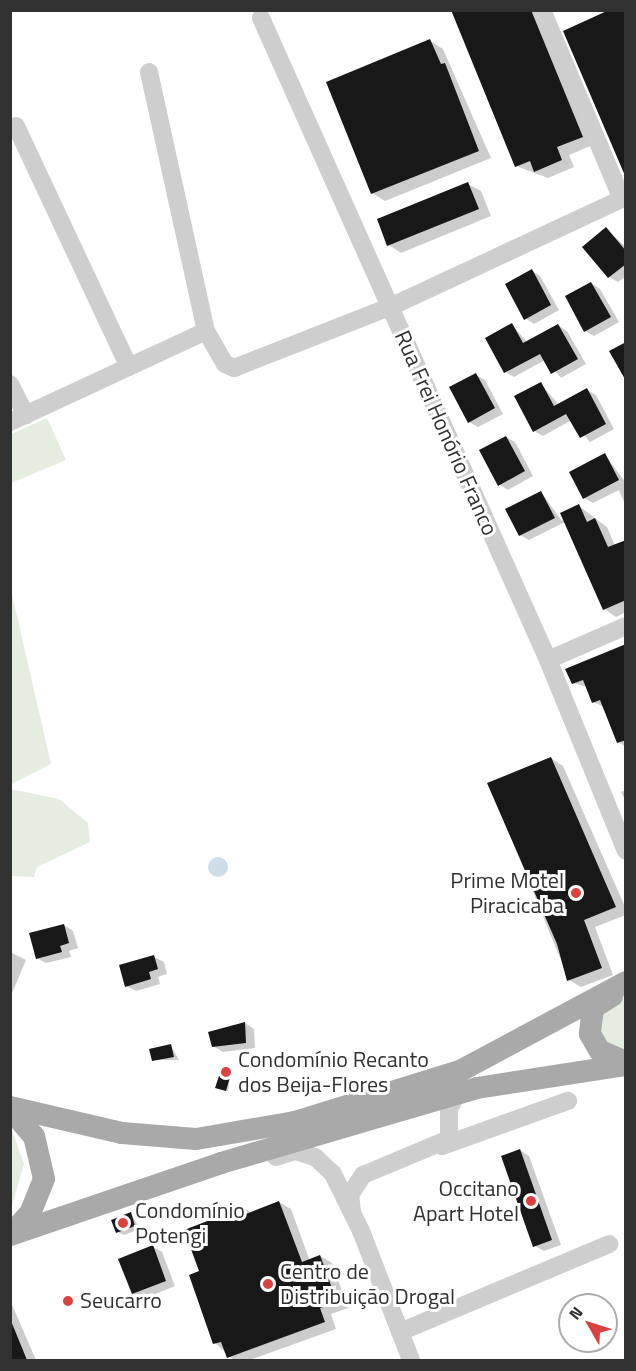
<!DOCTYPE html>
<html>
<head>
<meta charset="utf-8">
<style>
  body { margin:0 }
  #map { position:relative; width:636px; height:1371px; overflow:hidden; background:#fff; font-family:"Titillium Web",sans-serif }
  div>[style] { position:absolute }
  .green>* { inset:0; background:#e5ede0 }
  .water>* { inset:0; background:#cdddeb }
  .round { border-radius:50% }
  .shadow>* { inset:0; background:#0003 }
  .building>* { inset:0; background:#181818 }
  .minor>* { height:18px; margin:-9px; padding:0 9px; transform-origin:9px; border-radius:9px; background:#cecece }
  .major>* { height:22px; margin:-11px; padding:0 11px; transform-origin:11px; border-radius:11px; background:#a9a9a9 }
  .dots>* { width:16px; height:16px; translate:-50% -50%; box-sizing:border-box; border:3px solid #fff; border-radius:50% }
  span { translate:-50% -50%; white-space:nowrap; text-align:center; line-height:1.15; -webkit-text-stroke:6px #fff; paint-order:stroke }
  .street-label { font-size:22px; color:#313131 }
  .poi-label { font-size:22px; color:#313131 }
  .right { translate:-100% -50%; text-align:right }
  .left { translate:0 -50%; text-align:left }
  .frame { position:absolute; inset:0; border:12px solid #313131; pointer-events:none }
  .north { position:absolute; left:558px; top:1293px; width:60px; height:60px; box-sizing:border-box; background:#fff; border:2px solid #adadad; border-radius:50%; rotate:309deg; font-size:16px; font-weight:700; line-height:24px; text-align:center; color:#313131 }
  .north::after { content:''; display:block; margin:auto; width:21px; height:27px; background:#db423f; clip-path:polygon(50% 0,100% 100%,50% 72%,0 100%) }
</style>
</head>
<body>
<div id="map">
  <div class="green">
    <div style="clip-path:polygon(47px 418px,66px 460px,11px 483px,11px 434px)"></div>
    <div style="clip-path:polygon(11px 590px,51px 764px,11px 784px,10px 784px)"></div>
    <div style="clip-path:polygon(11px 789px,59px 799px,88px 823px,90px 842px,37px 867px,34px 877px,11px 876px)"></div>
    <div style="clip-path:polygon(625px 992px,625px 1053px,601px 1039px,598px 1016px)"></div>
    <div style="clip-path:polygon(11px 1127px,24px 1164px,11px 1209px,10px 1209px)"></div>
  </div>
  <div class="water">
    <div class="round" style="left:208px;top:857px;width:20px;height:20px"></div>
  </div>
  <div class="shadow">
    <div style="clip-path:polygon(453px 10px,540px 10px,595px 144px,569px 155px,574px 167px,548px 178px,516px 166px)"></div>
    <div style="clip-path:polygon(430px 41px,443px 49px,491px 158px,385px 201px,372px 193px)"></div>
    <div style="clip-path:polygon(468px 184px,481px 191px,491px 216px,401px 253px,389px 245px)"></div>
    <div style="clip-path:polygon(606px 229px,626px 247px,626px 276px,618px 282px,609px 277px)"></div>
    <div style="clip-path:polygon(532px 271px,540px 276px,559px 310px,534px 324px,525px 318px)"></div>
    <div style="clip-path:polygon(591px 283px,600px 289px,619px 322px,594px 336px,585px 331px)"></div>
    <div style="clip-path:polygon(512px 325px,527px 342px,558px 325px,567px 331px,586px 364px,561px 378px,545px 360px,514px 377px,505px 372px)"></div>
    <div style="clip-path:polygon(476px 375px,485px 380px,503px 414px,478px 427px,469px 422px)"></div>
    <div style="clip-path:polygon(541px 384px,559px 405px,587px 390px,596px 395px,614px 429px,590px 442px,572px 420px,543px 436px,534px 431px)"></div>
    <div style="clip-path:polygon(506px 437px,515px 442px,533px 476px,508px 490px,500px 485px)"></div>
    <div style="clip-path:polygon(605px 455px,626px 483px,626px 506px,619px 490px,593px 503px,584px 498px)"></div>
    <div style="clip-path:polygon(541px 492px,562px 521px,579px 506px,607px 527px,615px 546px,626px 542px,626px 612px,616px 617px,604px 609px,565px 522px,529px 540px,520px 535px)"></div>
    <div style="clip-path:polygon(626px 646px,626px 747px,618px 742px,604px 707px,593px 702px,587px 687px,573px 683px)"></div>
    <div style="clip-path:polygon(551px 758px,563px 766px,626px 909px,626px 915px,595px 927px,613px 975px,581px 987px,569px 980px,489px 784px)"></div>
    <div style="clip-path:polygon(626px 790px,626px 802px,621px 792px)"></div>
    <div style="clip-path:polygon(64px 925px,73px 931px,78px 948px,69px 951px,71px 957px,46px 963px,37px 958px)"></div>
    <div style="clip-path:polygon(10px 952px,26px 960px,10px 998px)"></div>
    <div style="clip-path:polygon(154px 957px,164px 962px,167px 974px,158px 977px,160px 984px,136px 991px,126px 986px)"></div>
    <div style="clip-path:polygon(245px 1023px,254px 1029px,255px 1048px,223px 1052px,213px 1046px)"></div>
    <div style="clip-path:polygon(171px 1046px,179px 1060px,153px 1060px)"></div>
    <div style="clip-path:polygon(231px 1071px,228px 1091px,219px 1089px)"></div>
    <div style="clip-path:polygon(520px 1150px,529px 1156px,561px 1245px,544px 1251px,535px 1246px)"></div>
    <div style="clip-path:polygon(279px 1202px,291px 1209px,310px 1261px,320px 1256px,332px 1263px,348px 1308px,331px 1314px,336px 1329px,250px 1360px,234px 1360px,215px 1343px,201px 1272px,244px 1208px,252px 1213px)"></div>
    <div style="clip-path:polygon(131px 1214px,140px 1229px,124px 1235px,118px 1232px)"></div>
    <div style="clip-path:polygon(153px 1247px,162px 1252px,175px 1286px,143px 1299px,133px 1293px)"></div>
    <div style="clip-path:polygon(10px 1300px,36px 1360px,10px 1360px)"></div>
  </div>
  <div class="building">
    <div style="clip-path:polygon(451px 10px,531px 10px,583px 137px,557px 147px,562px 160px,534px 172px,530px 161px,515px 167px)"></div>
    <div style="clip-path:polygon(609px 10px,626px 10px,626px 178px,563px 31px)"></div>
    <div style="clip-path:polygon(430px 39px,441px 64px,445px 63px,479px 151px,371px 194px,326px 82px)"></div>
    <div style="clip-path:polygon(468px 182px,479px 209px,387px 246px,377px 219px)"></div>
    <div style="clip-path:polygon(606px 227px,626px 251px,626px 264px,608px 278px,582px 247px)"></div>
    <div style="clip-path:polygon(532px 269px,551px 305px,524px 320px,505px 284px)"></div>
    <div style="clip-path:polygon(591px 282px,611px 317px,584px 332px,565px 296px)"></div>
    <div style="clip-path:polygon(512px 323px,523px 343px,558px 324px,578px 359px,551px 374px,540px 354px,504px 373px,485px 338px)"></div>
    <div style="clip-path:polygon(626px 342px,626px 381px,609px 351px)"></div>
    <div style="clip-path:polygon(476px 373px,495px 408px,468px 423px,449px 387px)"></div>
    <div style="clip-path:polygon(541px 382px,554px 406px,587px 388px,606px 424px,580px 438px,566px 414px,533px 432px,514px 396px)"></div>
    <div style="clip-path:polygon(506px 436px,525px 471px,498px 486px,479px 450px)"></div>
    <div style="clip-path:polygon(605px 453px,619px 480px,583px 499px,569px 472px)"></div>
    <div style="clip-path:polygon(541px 491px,555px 518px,519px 536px,505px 509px)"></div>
    <div style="clip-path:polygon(579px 504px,587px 522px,595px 518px,608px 547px,626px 540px,626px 600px,603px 610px,560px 513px)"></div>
    <div style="clip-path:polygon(626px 644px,626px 740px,617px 743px,600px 700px,592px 703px,583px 680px,572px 684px,565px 669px)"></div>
    <div style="clip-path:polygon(551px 757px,616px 907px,584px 920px,602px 968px,567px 981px,557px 944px,487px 783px)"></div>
    <div style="clip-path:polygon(64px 924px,69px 943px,60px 946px,62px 952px,36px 959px,29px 933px)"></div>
    <div style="clip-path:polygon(154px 955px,158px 969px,149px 972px,151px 979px,125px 987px,119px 965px)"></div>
    <div style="clip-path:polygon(245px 1022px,246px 1043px,212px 1047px,208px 1032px)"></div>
    <div style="clip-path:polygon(171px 1044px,174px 1057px,152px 1061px,149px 1049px)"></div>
    <div style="clip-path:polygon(222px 1067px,232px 1070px,226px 1091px,215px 1088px)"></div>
    <div style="clip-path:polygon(520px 1149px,552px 1240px,533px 1247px,501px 1156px)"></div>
    <div style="clip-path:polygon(279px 1201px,302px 1262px,320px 1255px,337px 1302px,320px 1308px,325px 1322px,227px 1358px,221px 1342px,213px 1344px,189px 1275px,199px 1271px,184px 1230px,244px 1207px,246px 1214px)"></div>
    <div style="clip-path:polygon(131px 1212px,135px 1226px,116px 1233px,111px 1220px)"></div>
    <div style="clip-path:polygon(153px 1245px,166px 1281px,132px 1294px,118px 1259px)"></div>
    <div style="clip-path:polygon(10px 1321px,11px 1321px,27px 1360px,10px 1360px)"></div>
  </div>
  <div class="minor">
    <div style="left:542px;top:10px;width:205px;rotate:67.1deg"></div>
    <div style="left:261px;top:18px;width:703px;rotate:65.91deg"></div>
    <div style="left:548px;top:660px;width:206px;rotate:67.8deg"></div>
    <div style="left:149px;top:72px;width:265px;rotate:77.6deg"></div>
    <div style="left:206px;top:331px;width:38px;rotate:60deg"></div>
    <div style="left:225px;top:364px;width:10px;rotate:24deg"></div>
    <div style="left:234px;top:368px;width:168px;rotate:-21.4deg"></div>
    <div style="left:390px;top:307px;width:260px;rotate:-25deg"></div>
    <div style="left:16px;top:126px;width:266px;rotate:64.9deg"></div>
    <div style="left:10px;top:384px;width:35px;rotate:63deg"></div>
    <div style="left:10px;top:422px;width:216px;rotate:-24.9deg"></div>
    <div style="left:548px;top:660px;width:85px;rotate:-23.6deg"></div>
    <div style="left:442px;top:1146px;width:134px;rotate:-19.7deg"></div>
    <div style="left:276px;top:1157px;width:20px;rotate:-18deg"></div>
    <div style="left:295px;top:1151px;width:21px;rotate:17deg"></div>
    <div style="left:315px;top:1157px;width:25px;rotate:43deg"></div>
    <div style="left:333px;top:1174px;width:64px;rotate:63.8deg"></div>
    <div style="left:361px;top:1231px;width:138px;rotate:68.8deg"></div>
    <div style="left:352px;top:1211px;width:16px;rotate:-97deg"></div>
    <div style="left:350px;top:1195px;width:24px;rotate:-57deg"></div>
    <div style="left:363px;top:1175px;width:93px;rotate:-22.7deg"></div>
    <div style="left:449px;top:1139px;width:30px;rotate:-90deg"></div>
    <div style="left:449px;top:1109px;width:17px;rotate:-62deg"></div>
    <div style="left:400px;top:1332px;width:227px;rotate:-22.8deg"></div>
  </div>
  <div class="major">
    <div style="left:612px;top:996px;width:22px;rotate:148deg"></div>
    <div style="left:593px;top:1008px;width:26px;rotate:97deg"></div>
    <div style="left:590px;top:1034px;width:20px;rotate:60deg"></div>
    <div style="left:600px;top:1051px;width:28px;rotate:23deg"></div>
    <div style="left:10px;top:1107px;width:115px;rotate:13.1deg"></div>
    <div style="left:122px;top:1133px;width:74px;rotate:4.6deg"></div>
    <div style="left:196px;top:1139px;width:100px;rotate:-9.7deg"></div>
    <div style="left:295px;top:1122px;width:173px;rotate:-17.2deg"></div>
    <div style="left:460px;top:1071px;width:188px;rotate:-28.2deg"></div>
    <div style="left:11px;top:1110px;width:35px;rotate:49deg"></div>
    <div style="left:34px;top:1136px;width:44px;rotate:76.9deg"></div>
    <div style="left:44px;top:1179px;width:35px;rotate:112deg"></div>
    <div style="left:31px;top:1212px;width:28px;rotate:132deg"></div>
    <div style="left:10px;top:1235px;width:223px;rotate:-18.8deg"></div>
    <div style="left:221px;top:1163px;width:267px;rotate:-16.3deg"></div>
    <div style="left:477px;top:1088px;width:151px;rotate:-8.8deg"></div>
  </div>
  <div class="dots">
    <div style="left:576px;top:893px;background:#db423f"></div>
    <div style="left:226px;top:1072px;background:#db423f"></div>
    <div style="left:531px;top:1201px;background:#db423f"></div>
    <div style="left:123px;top:1223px;background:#db423f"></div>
    <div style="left:268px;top:1284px;background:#db423f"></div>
    <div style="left:68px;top:1301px;background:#db423f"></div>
  </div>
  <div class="street-label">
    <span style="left:446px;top:433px;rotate:66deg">Rua Frei Honório Franco</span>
  </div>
  <div class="poi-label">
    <span class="right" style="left:564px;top:893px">Prime Motel<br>Piracicaba</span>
    <span class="left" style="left:238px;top:1072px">Condomínio Recanto<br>dos Beija-Flores</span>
    <span class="right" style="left:519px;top:1201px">Occitano<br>Apart Hotel</span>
    <span class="left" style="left:135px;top:1223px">Condomínio<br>Potengi</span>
    <span class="left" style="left:280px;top:1284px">Centro de<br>Distribuição Drogal</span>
    <span class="left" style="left:80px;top:1301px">Seucarro</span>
  </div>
  <div class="frame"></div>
  <div class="north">N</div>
</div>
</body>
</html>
